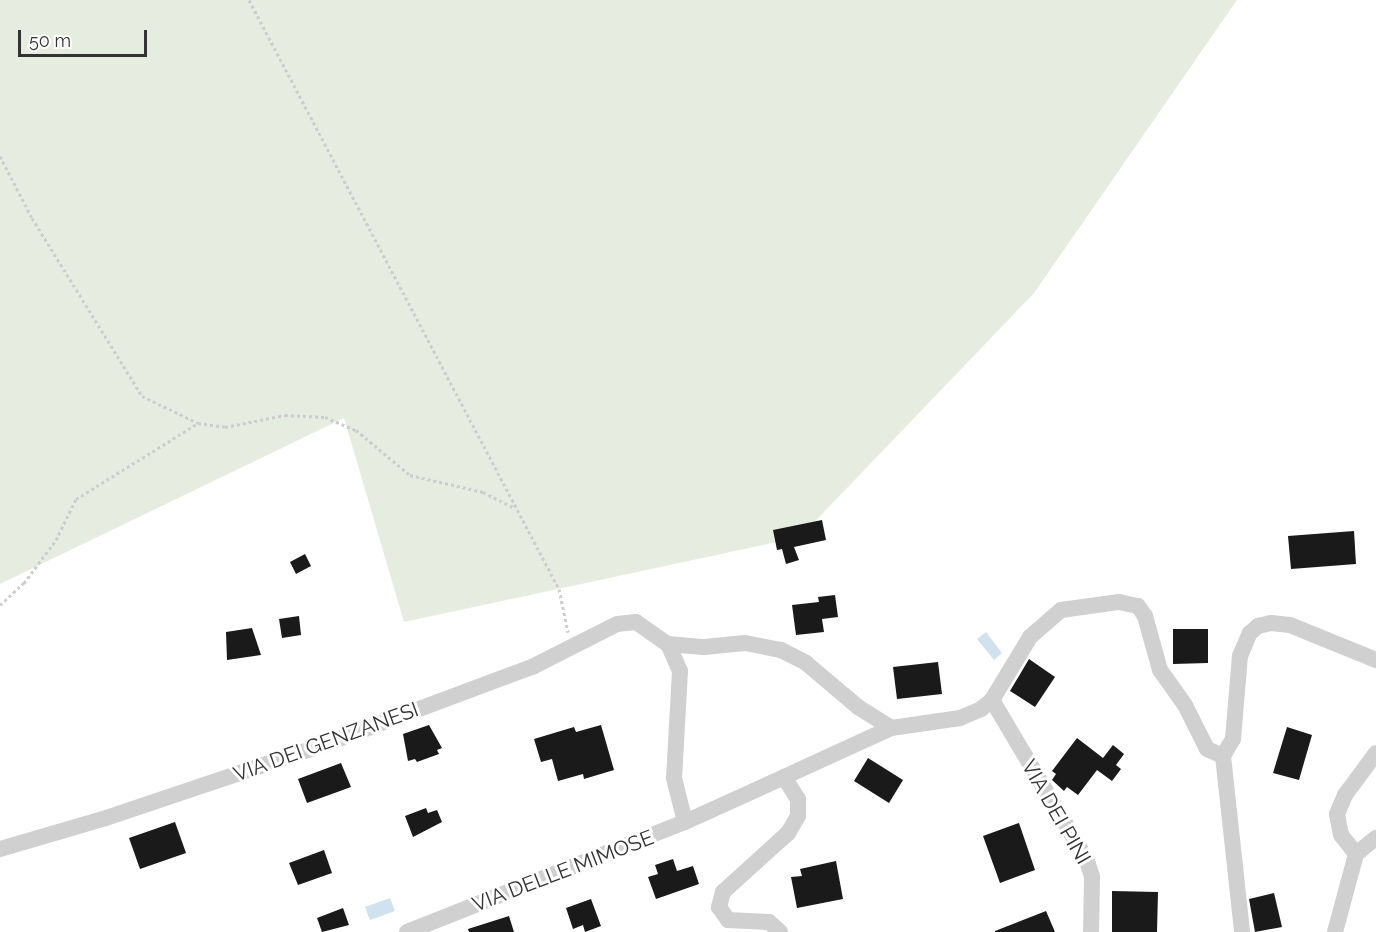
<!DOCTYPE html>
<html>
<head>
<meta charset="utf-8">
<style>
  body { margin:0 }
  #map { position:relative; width:1376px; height:932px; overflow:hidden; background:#fff; font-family:Raleway,sans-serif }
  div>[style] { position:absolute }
  .green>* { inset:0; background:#e6ecdf }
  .water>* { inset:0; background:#cfe2ee }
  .building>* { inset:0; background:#1a1a1a }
  .path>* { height:3px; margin-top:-1.5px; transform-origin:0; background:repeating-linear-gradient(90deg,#cdcdcd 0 3px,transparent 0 6px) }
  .minor>* { height:16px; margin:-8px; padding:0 8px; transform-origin:8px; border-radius:8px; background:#d0d0d0 }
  span { translate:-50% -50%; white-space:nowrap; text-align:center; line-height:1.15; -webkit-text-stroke:6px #fff; paint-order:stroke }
  .street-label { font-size:21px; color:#333 }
  .scale { position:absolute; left:18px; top:30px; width:129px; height:27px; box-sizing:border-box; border:3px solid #333; border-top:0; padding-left:8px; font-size:18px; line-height:21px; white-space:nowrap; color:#333; -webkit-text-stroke:4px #fff; paint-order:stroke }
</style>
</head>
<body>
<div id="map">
  <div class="green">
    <div style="clip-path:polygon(0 0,1237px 0,1034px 293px,800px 537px,404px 622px,344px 418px,0 584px)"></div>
  </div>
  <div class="water">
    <div style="clip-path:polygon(986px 632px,1002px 653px,994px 660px,977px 639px)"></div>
    <div style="clip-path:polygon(390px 898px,395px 911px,370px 920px,365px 907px)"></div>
  </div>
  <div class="building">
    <div style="clip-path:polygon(822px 520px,826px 540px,794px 547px,799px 560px,786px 564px,782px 549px,777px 550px,773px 530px)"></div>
    <div style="clip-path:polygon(1354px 531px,1356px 564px,1291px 569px,1288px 536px)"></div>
    <div style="clip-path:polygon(305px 554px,311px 566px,296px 574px,290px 562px)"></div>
    <div style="clip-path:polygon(835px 595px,838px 617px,822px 619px,824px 632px,796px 635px,792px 605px,819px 602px,818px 597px)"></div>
    <div style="clip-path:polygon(299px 616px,301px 635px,282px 638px,279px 619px)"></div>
    <div style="clip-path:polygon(252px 628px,261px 655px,227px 660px,226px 632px)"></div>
    <div style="clip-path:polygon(1173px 629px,1208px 629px,1208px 663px,1173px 664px)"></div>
    <div style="clip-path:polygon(1029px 659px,1055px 677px,1035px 707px,1010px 691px)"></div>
    <div style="clip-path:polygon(938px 662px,942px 694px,897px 699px,893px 667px)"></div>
    <div style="clip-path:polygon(429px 725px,442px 748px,437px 750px,439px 754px,417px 762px,415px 759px,408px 761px,403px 734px)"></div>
    <div style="clip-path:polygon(601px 725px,614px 770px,584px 779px,583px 774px,558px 781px,552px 759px,541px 762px,534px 739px,574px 727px,576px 732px)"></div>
    <div style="clip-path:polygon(1287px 727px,1312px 735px,1299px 780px,1273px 773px)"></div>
    <div style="clip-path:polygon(1077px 738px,1103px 758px,1113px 745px,1124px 754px,1116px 765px,1121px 769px,1112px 781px,1097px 770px,1078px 795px,1067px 787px,1064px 791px,1052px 780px,1056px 774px,1052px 771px)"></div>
    <div style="clip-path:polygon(868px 758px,903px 780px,889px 803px,854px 781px)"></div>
    <div style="clip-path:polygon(341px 763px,351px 787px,307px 803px,298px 779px)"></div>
    <div style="clip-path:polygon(426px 808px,428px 813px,437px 810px,442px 822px,413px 837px,405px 816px)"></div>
    <div style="clip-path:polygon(175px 822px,186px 853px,140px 869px,129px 838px)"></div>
    <div style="clip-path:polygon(1019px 823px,1035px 870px,1000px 883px,983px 836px)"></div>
    <div style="clip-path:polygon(324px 850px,332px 873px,298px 885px,289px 863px)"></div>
    <div style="clip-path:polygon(673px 859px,677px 871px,693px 866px,699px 884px,656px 899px,648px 877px,658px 874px,655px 865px)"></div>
    <div style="clip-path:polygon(836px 861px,843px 899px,797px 908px,791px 877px,802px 876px,800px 869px)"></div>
    <div style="clip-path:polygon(1112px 891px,1158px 892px,1157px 932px,1112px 932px)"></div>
    <div style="clip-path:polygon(1274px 893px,1282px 927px,1255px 932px,1249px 899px)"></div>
    <div style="clip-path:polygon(591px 899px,601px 926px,585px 932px,583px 925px,573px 929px,566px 908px)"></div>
    <div style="clip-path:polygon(343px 908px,349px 925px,322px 932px,317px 918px)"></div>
    <div style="clip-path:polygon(1046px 911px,1055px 932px,995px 932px,995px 931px)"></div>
    <div style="clip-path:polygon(509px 916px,514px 932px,469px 932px,468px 929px)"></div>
  </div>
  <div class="path">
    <div style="left:249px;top:0;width:666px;rotate:62.24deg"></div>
    <div style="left:559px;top:589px;width:44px;rotate:78.2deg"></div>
    <div style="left:0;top:156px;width:70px;rotate:62.7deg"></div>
    <div style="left:32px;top:218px;width:209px;rotate:58.3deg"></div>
    <div style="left:142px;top:396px;width:62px;rotate:25.7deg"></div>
    <div style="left:198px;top:423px;width:27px;rotate:8deg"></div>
    <div style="left:225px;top:427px;width:61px;rotate:-11.3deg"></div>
    <div style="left:285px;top:415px;width:40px;rotate:2.9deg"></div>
    <div style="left:325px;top:417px;width:34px;rotate:23deg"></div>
    <div style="left:356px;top:430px;width:70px;rotate:39.8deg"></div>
    <div style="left:410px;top:475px;width:75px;rotate:13.1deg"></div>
    <div style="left:483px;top:492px;width:36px;rotate:27deg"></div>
    <div style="left:0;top:605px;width:33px;rotate:-43deg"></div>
    <div style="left:24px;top:583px;width:54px;rotate:-53.3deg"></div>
    <div style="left:56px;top:540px;width:46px;rotate:-64deg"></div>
    <div style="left:76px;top:499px;width:144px;rotate:-31.9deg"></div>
  </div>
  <div class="minor">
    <div style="left:668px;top:644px;width:36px;rotate:5deg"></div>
    <div style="left:704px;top:647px;width:41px;rotate:-5.6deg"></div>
    <div style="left:745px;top:643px;width:37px;rotate:11deg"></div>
    <div style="left:781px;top:650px;width:28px;rotate:27deg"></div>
    <div style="left:806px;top:663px;width:68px;rotate:40.2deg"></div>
    <div style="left:858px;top:707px;width:39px;rotate:32deg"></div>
    <div style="left:891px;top:728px;width:70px;rotate:-8.2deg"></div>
    <div style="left:960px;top:718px;width:23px;rotate:-23deg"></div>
    <div style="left:981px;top:709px;width:14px;rotate:-39deg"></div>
    <div style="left:992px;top:700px;width:74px;rotate:-58.9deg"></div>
    <div style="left:1030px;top:637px;width:41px;rotate:-41.1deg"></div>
    <div style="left:1061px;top:610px;width:59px;rotate:-7.9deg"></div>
    <div style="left:1119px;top:602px;width:19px;rotate:12deg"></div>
    <div style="left:1138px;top:606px;width:12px;rotate:55deg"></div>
    <div style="left:1145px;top:616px;width:56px;rotate:74.5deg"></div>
    <div style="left:1160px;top:670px;width:43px;rotate:54.5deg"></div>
    <div style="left:1185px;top:705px;width:49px;rotate:63.4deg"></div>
    <div style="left:1207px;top:749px;width:17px;rotate:24deg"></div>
    <div style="left:1223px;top:756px;width:177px;rotate:83.8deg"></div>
    <div style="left:992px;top:700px;width:184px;rotate:59.3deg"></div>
    <div style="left:1086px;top:858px;width:20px;rotate:72deg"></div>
    <div style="left:1092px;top:877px;width:55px;rotate:91deg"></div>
    <div style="left:1223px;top:756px;width:20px;rotate:-60deg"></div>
    <div style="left:1233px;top:739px;width:83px;rotate:-85.2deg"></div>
    <div style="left:1240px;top:656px;width:25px;rotate:-67deg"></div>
    <div style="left:1250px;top:633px;width:11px;rotate:-41deg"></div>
    <div style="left:1258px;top:626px;width:13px;rotate:-13deg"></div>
    <div style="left:1271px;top:623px;width:19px;rotate:6deg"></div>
    <div style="left:1290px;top:625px;width:93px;rotate:22.1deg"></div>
    <div style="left:784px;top:777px;width:118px;rotate:-24.6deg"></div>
    <div style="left:0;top:849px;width:110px;rotate:-16.3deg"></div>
    <div style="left:106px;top:818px;width:229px;rotate:-18.6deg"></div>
    <div style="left:323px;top:745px;width:223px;rotate:-20.5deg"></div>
    <div style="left:532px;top:667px;width:95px;rotate:-26.8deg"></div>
    <div style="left:617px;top:624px;width:19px;rotate:-6deg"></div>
    <div style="left:636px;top:622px;width:39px;rotate:35deg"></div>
    <div style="left:668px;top:644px;width:30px;rotate:66deg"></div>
    <div style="left:680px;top:671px;width:107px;rotate:93.2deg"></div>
    <div style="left:674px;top:778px;width:45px;rotate:76deg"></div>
    <div style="left:685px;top:822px;width:109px;rotate:-24.4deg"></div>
    <div style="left:784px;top:777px;width:26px;rotate:58deg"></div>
    <div style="left:798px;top:799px;width:17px;rotate:90deg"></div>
    <div style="left:798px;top:816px;width:20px;rotate:120deg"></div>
    <div style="left:788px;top:833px;width:88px;rotate:137.8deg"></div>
    <div style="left:723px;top:892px;width:16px;rotate:105deg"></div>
    <div style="left:719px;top:907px;width:16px;rotate:55deg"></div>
    <div style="left:728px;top:920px;width:41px;rotate:2.8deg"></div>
    <div style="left:769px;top:922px;width:15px;rotate:42deg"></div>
    <div style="left:1356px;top:854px;width:24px;rotate:-128deg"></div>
    <div style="left:1341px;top:835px;width:21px;rotate:-101deg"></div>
    <div style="left:1337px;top:814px;width:21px;rotate:-67deg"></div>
    <div style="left:1345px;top:795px;width:52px;rotate:-53.6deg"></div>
    <div style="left:407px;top:932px;width:299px;rotate:-21.6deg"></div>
    <div style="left:1335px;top:932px;width:81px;rotate:-74.9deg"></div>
    <div style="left:1356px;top:854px;width:26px;rotate:-39deg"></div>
  </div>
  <div class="street-label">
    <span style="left:326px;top:742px;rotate:-20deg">VIA DEI GENZANESI</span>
    <span style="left:1056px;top:812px;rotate:60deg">VIA DEI PINI</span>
    <span style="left:563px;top:871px;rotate:-21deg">VIA DELLE MIMOSE</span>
  </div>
  <div class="scale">50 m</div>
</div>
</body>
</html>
